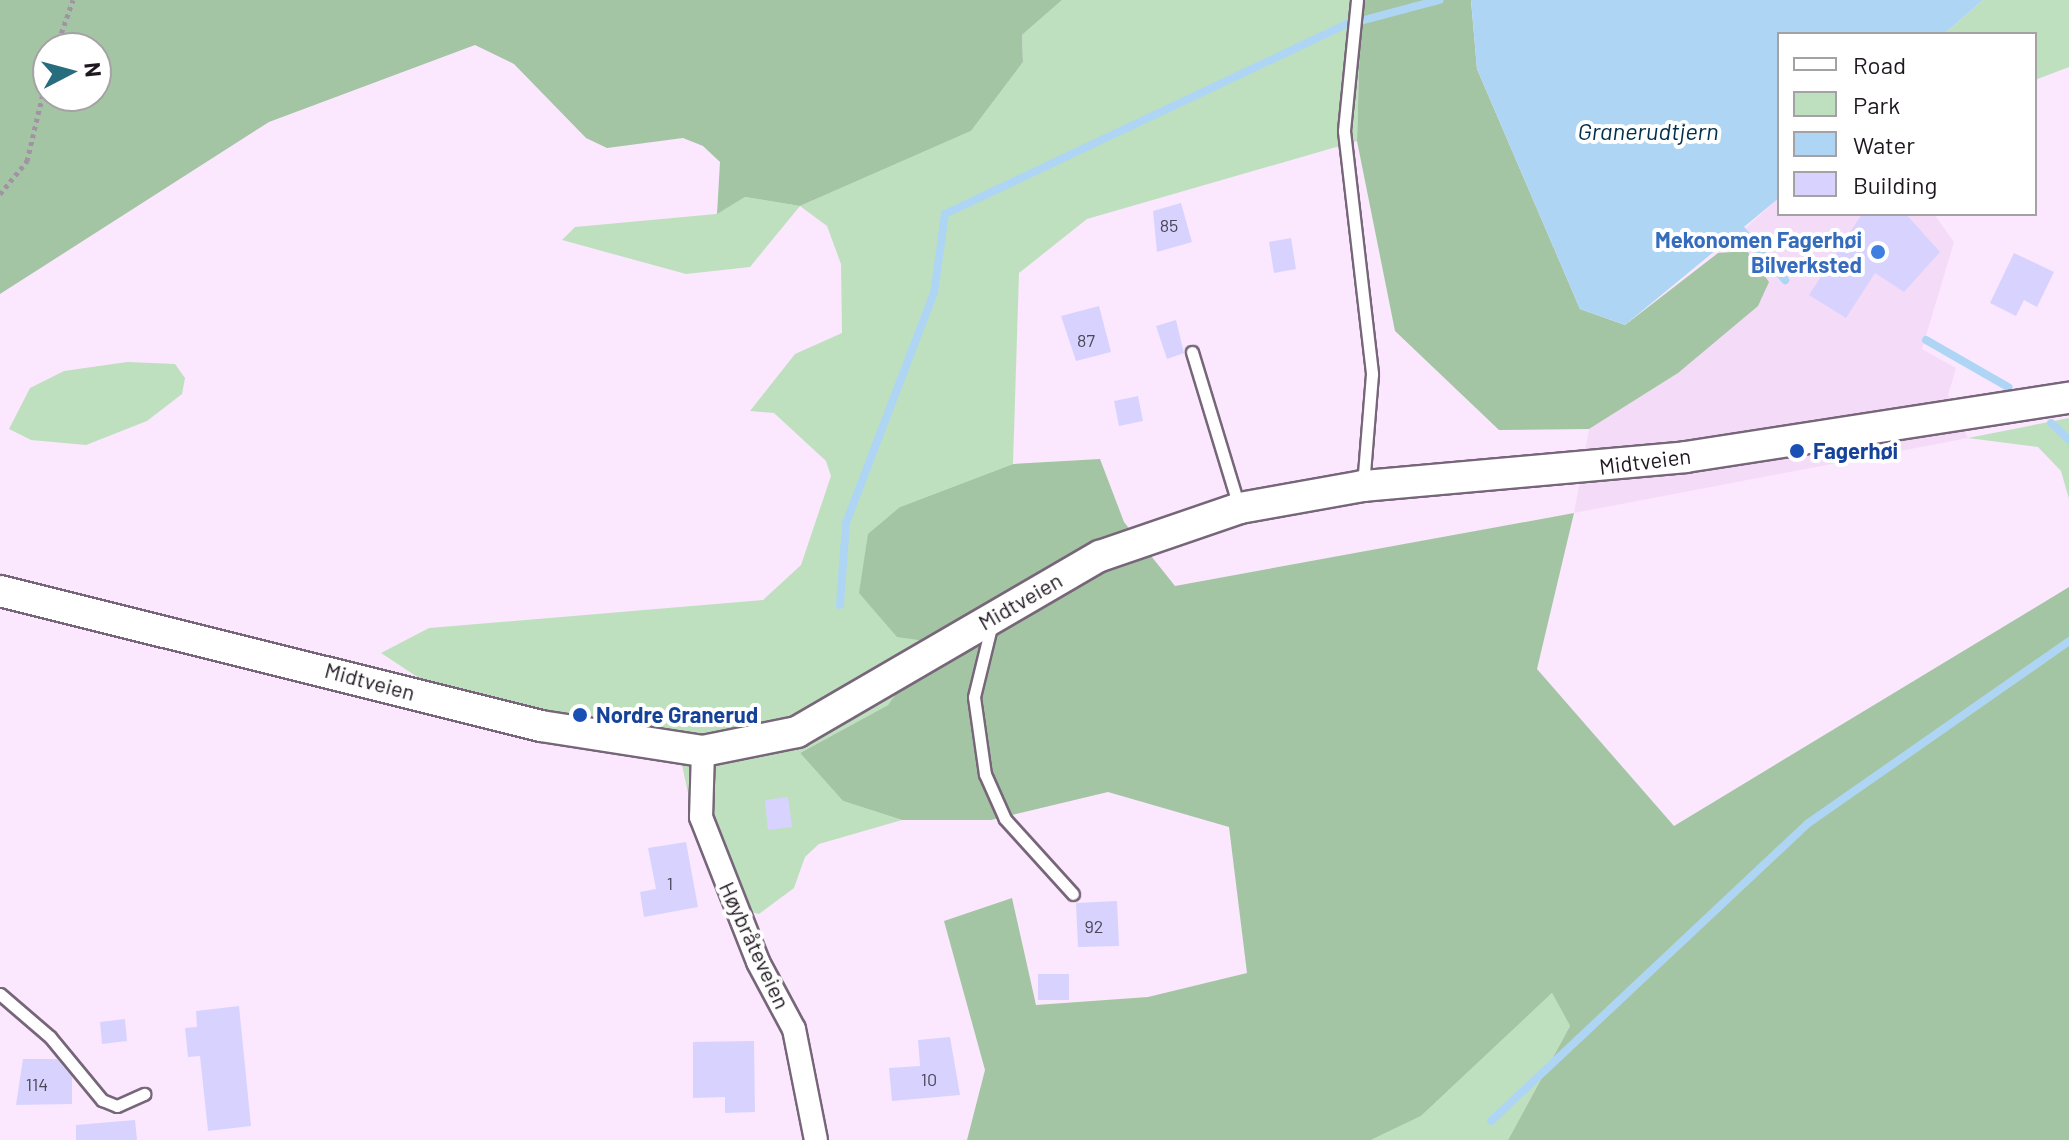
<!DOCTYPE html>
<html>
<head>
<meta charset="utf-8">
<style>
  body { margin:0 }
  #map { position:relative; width:2069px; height:1140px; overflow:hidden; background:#fbe8fe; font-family:Barlow,sans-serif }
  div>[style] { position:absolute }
  .built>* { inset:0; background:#f4dbf7 }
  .green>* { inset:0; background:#bfe0be }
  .forest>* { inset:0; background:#a4c5a3 }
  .water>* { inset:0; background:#aed6f4 }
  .stream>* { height:8px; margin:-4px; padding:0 4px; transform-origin:4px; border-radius:4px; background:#aed6f4 }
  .building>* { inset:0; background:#d7d3fe }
  .path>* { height:5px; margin-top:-2.5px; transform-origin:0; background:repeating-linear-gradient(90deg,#a193a4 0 4px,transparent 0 8px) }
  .roads { filter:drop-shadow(2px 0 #776679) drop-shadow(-2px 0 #776679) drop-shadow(0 2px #776679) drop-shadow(0 -2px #776679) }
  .lane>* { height:11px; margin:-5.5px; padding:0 5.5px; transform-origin:5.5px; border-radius:5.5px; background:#fff }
  .street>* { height:22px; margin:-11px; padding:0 11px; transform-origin:11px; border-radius:11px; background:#fff }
  .secondary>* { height:30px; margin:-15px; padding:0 15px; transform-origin:15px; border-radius:15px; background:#fff }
  .dots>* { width:22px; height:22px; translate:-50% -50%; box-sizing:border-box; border:4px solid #fff; border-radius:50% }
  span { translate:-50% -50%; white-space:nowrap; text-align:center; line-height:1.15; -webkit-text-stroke:8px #fff; paint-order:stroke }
  .number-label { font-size:18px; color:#4c4657 }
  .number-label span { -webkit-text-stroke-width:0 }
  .shop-label { font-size:22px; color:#366cbe; font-weight:700 }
  .right { translate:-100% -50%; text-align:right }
  .transit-label { font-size:22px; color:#164399; font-weight:700 }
  .left { translate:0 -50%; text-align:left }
  .street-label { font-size:22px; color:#1e171f }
  .water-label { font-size:24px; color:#00304d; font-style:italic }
  .legend { position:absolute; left:1777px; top:32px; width:260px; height:184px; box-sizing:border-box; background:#fff; border:2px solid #a5a2a5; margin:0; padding:10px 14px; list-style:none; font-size:24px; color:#1e171f }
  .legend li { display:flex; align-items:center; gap:16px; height:40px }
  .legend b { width:40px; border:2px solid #a5a2a5 }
  .north { position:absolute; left:32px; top:32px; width:80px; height:80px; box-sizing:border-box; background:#fff; border:2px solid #a5a2a5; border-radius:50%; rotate:84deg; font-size:22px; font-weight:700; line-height:32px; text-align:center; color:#1e171f }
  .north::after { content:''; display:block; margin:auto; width:28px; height:36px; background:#286d7d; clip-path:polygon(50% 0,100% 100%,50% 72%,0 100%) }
</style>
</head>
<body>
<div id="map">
  <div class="built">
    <div style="clip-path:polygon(1779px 198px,1779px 214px,1934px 214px,1954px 242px,1922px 349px,1956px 368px,1948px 395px,1968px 438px,1574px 513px,1589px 429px,1678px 373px,1747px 251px,1718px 253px)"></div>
  </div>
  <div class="green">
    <div style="clip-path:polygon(1062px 0,1361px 0,1357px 141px,1087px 219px,1019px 273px,1013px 464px,900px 507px,933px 642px,888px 705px,800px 753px,843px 801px,902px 820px,819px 844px,805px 857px,794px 888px,759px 914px,728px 906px,697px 836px,682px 765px,504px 734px,381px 653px,429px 628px,763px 600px,801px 565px,831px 476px,826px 461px,774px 413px,750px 411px,795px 354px,842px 333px,841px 264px,827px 226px,800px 206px,750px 267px,686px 274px,562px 240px,575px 227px,716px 214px,745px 197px,800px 206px,971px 131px,1023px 62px,1022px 35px)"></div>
    <div style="clip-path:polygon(1983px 0,2069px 0,2069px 67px,2035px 80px,2035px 34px,1944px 34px)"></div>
    <div style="clip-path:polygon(127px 362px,175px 364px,185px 378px,182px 394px,147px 421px,86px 445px,31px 440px,9px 429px,30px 388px,64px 371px)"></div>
    <div style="clip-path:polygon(2069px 418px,2069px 499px,2061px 471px,2038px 447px,1968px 438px)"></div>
    <div style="clip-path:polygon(1552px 993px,1570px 1026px,1508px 1140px,1371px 1140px,1421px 1116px)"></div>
  </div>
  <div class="forest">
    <div style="clip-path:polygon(evenodd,0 0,1062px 0,1022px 35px,1023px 62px,971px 131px,800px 206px,745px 197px,717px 214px,720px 162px,703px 146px,683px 138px,607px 148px,586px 138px,514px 64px,475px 45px,269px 122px,0 294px,0 0,48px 48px,96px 48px,96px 96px,48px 96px,48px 48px)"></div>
    <div style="clip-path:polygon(1361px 0,1471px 0,1477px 69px,1580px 309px,1625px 325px,1718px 253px,1747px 251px,1769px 282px,1758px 306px,1678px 373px,1589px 429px,1499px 430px,1395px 331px,1357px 141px)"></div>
    <div style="clip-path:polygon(1100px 459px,1124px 522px,1175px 586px,1574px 513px,1537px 669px,1674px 826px,2069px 587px,2069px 1140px,1508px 1140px,1570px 1026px,1552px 993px,1421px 1116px,1371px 1140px,967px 1140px,985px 1070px,944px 921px,1012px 898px,1036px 1005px,1148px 997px,1247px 973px,1229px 827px,1108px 792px,991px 820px,902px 820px,843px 801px,800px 753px,888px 705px,933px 642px,897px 637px,859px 593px,868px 534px,900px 507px,1013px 464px)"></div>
  </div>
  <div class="water">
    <div style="clip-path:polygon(1471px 0,1983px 0,1944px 34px,1779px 34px,1779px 198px,1625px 325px,1580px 309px,1477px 69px)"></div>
  </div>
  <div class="stream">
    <div style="left:1364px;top:20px;width:78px;rotate:-14.9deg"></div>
    <div style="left:1740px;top:228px;width:69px;rotate:49.1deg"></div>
    <div style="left:1926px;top:340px;width:95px;rotate:29.8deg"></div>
    <div style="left:2051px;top:423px;width:25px;rotate:43deg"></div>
    <div style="left:840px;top:605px;width:82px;rotate:-85.8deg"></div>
    <div style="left:846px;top:523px;width:246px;rotate:-69.1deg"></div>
    <div style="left:934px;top:293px;width:80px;rotate:-82.1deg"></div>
    <div style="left:945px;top:214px;width:447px;rotate:-25.3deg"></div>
    <div style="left:1491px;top:1121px;width:434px;rotate:-43.2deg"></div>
    <div style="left:1807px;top:824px;width:320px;rotate:-34.9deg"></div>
  </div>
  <div class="building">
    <div style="clip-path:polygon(1181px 203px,1192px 242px,1157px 252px,1153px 211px)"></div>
    <div style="clip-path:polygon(1862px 214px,1906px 214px,1940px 252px,1904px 292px,1875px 273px,1846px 318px,1809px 295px)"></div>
    <div style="clip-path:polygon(1291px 238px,1296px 269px,1274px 273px,1269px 242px)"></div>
    <div style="clip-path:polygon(2014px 253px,2054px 272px,2037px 307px,2024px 300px,2016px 316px,1990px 303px)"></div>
    <div style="clip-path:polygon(1099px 306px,1111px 352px,1076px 361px,1061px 316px)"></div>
    <div style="clip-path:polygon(1176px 320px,1184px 353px,1167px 359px,1156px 326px)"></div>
    <div style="clip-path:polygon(1138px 396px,1143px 421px,1119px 426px,1114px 401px)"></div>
    <div style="clip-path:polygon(788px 797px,792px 827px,768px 830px,765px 800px)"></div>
    <div style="clip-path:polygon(686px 842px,698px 907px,644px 917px,640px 892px,656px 889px,648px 848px)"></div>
    <div style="clip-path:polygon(1117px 901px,1119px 946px,1078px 947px,1076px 903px)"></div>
    <div style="clip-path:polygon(1038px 974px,1069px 974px,1069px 1000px,1038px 1000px)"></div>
    <div style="clip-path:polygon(239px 1006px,251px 1126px,208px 1131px,200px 1056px,188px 1057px,185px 1028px,197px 1027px,196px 1011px)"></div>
    <div style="clip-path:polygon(125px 1019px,127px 1041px,102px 1044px,100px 1022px)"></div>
    <div style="clip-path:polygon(950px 1037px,960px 1095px,892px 1101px,889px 1068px,920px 1066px,918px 1040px)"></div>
    <div style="clip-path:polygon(754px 1041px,755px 1112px,725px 1113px,725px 1097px,693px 1098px,693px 1042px)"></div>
    <div style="clip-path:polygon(23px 1059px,57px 1059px,72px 1077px,72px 1104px,16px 1105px)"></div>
    <div style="clip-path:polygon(135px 1120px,137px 1140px,76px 1140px,76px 1125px)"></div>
  </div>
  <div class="path">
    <div style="left:56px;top:48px;width:51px;rotate:-70.5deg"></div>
    <div style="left:0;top:194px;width:43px;rotate:-50.7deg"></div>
    <div style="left:27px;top:161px;width:91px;rotate:-76.7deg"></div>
  </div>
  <div class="roads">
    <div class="lane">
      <div style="left:1357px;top:0;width:132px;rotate:95.7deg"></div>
      <div style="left:1344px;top:131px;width:245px;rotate:83.4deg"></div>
      <div style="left:1372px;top:374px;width:112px;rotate:94.6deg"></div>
      <div style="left:1192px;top:352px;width:162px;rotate:73.1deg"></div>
      <div style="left:991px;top:627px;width:72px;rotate:103.7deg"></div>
      <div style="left:974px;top:697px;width:78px;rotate:81.9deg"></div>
      <div style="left:985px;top:774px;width:49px;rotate:66deg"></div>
      <div style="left:1005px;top:819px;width:101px;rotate:47.8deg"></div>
      <div style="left:0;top:994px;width:66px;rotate:40.7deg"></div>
      <div style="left:50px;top:1037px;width:82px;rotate:50.5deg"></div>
      <div style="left:102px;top:1100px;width:16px;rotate:22deg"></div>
      <div style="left:117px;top:1106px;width:30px;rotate:-24deg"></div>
    </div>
    <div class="street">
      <div style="left:703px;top:751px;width:66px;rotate:91.7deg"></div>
      <div style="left:701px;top:817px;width:156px;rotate:68.5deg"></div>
      <div style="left:758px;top:962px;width:76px;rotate:61.8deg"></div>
      <div style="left:794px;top:1029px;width:113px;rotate:78.8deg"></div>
    </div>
    <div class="secondary">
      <div style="left:0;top:591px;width:558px;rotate:14.01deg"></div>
      <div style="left:541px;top:726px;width:164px;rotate:8.8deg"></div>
      <div style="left:703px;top:751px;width:96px;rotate:-11.4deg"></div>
      <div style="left:797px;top:732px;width:350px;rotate:-30.2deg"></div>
      <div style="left:1100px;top:556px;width:148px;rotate:-18.9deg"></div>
      <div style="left:1240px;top:508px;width:125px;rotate:-10.1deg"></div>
      <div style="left:1363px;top:486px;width:324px;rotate:-5.1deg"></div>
      <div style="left:1686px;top:457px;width:388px;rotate:-8.8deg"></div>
    </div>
  </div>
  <div class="dots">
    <div style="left:1878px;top:252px;background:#3f7fe0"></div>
    <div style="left:1797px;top:451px;background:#1a4fb4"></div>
    <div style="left:580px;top:715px;background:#1a4fb4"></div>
  </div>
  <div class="number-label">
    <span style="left:1169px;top:225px">85</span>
    <span style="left:1086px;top:340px">87</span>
    <span style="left:670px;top:883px">1</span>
    <span style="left:1094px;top:926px">92</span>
    <span style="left:929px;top:1079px">10</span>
    <span style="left:37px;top:1084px">114</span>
  </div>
  <div class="shop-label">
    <span class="right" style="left:1862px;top:252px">Mekonomen Fagerhøi<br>Bilverksted</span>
  </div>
  <div class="transit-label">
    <span class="left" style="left:1813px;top:451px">Fagerhøi</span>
    <span class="left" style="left:596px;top:715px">Nordre Granerud</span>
  </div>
  <div class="street-label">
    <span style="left:1645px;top:461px;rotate:-7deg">Midtveien</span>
    <span style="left:1020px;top:601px;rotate:-30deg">Midtveien</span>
    <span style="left:370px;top:681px;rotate:15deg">Midtveien</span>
    <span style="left:755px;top:945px;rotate:65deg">Høybråteveien</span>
  </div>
  <div class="water-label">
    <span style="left:1648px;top:131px">Granerudtjern</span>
  </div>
  <ul class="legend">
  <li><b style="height:10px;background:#fff"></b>Road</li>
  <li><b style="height:22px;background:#bfe0be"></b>Park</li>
  <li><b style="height:22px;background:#aed6f4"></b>Water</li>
  <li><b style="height:22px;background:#d7d3fe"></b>Building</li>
  </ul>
  <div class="north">N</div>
</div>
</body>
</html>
